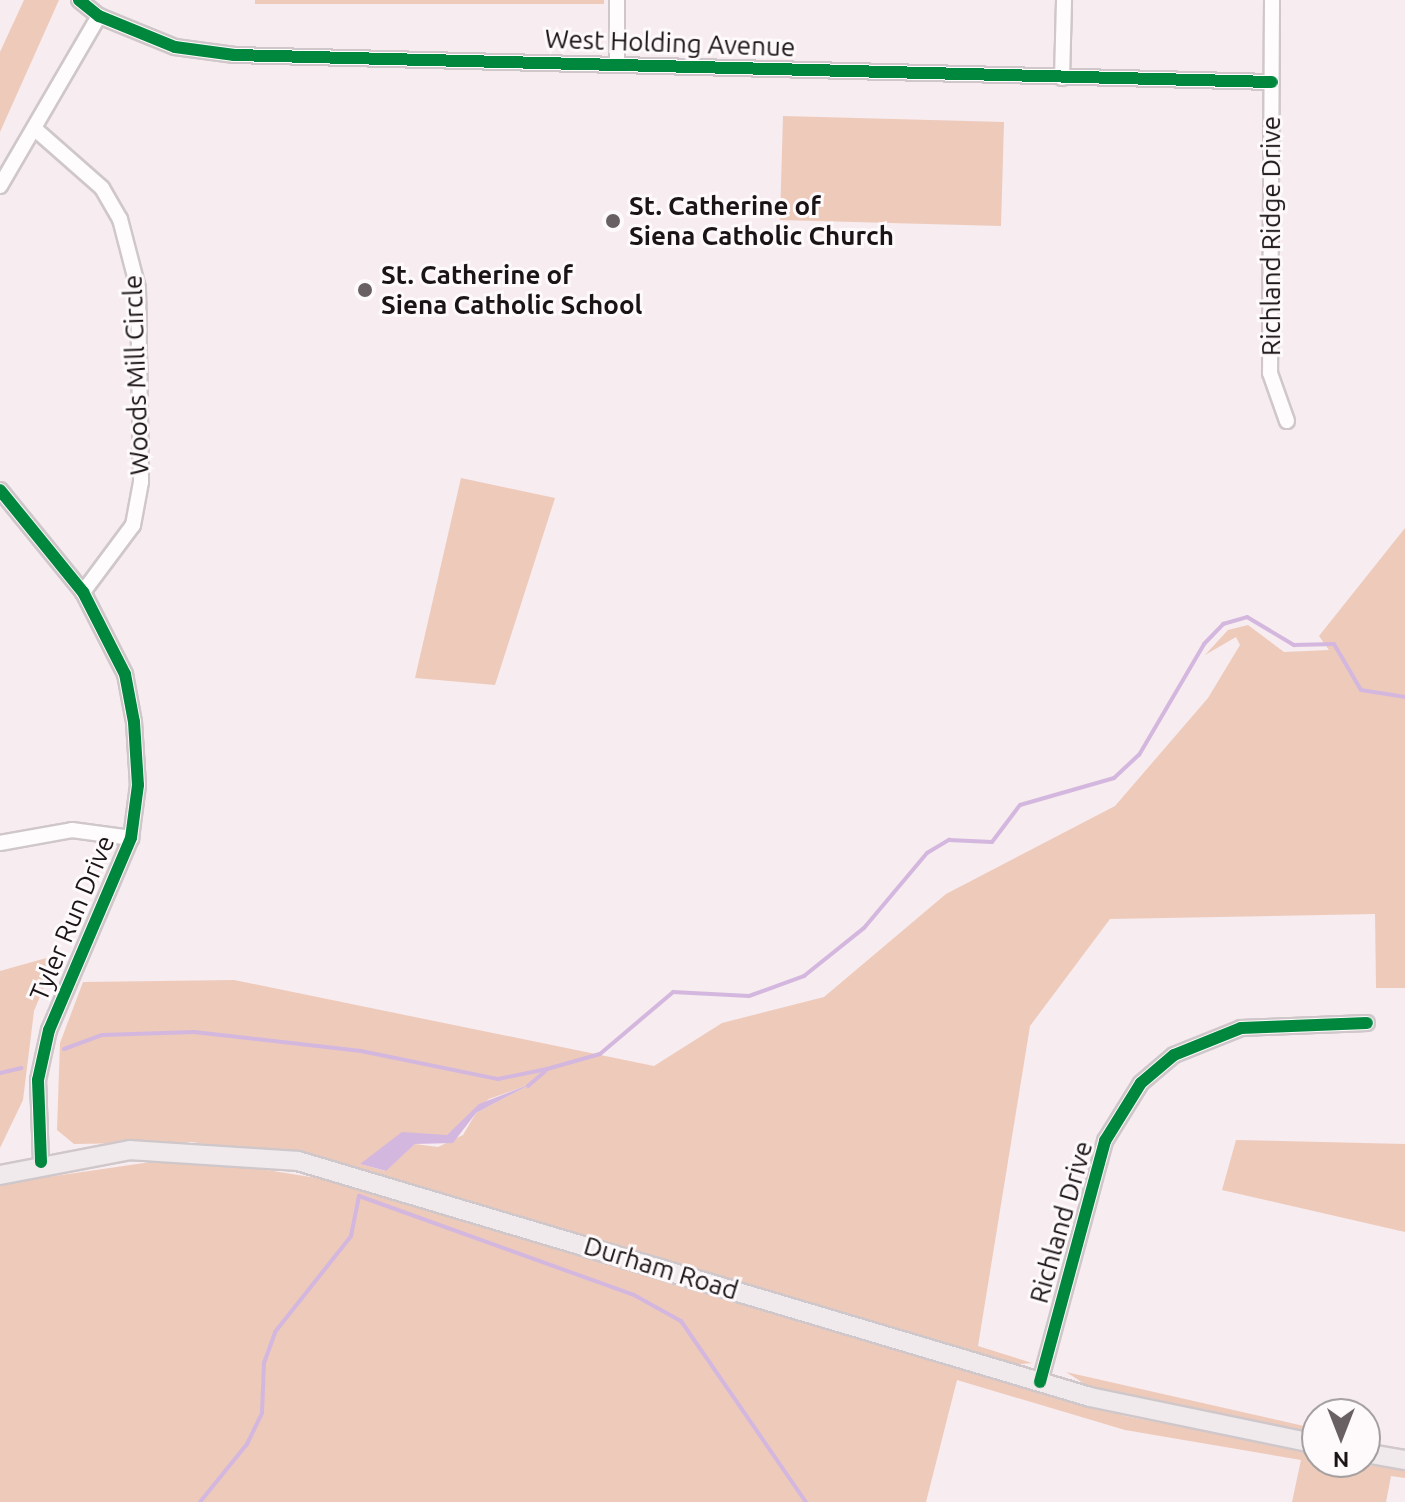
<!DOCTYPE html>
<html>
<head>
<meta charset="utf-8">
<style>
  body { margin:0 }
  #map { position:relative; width:1405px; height:1502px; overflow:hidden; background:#f7ecef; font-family:Ubuntu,sans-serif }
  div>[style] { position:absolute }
  .green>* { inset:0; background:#eecabb }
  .water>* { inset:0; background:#d4b7de }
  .stream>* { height:4px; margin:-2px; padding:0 2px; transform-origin:2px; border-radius:2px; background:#d4b7de }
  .roads { filter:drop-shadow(2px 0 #cfc7c9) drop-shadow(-2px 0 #cfc7c9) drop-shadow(0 2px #cfc7c9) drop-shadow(0 -2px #cfc7c9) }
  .minor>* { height:14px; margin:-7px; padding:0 7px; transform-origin:7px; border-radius:7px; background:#fefcfd }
  .major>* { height:18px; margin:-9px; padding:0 9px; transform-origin:9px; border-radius:9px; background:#f0eaed }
  .cycleway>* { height:12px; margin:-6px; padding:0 6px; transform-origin:6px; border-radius:6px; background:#00873e }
  .dots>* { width:22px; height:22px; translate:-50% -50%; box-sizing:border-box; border:4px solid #fefafb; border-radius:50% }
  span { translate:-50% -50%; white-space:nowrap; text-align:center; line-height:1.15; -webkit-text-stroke:6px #fefafb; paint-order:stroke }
  .street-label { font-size:26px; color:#1b1416 }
  .poi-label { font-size:26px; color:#1b1416; font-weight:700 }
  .left { translate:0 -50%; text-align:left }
  .north { position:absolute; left:1301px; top:1398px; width:80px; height:80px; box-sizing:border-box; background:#fefafb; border:2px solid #a39e9f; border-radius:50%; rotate:180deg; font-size:22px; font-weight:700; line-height:32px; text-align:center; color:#1b1416 }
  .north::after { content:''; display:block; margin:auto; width:28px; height:36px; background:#686062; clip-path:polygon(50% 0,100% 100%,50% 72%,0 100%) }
</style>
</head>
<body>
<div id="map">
  <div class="green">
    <div style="clip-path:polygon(24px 0,59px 0,0 132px,0 52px)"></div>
    <div style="clip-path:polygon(255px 0,604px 0,604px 4px,255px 4px)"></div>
    <div style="clip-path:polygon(783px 116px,1004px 122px,1001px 226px,780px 220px)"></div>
    <div style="clip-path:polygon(461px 478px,555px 498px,495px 685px,415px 678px)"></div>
    <div style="clip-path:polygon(evenodd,1405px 528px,1405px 988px,1376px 988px,1375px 914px,1110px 919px,1030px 1026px,978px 1346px,1032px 1363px,1009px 1365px,327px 1160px,191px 1142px,74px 1144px,57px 1130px,60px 1043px,83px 982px,234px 980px,654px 1066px,722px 1023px,824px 997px,946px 894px,1115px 806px,1208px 698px,1240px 645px,1236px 637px,1205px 655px,1228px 630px,1248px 625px,1284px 652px,1329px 650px,1319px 636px,1405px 528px,531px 1084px,476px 1113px,463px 1135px,438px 1147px,415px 1144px,385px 1171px,360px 1164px,429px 1136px,447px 1135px,489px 1099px,531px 1084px)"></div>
    <div style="clip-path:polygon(57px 955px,34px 1011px,23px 1100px,0 1148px,0 971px)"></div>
    <div style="clip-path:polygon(1236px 1140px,1405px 1144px,1405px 1232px,1222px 1190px)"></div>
    <div style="clip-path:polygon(185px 1157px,342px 1182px,1125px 1416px,1317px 1453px,1317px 1462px,1405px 1468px,1405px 1478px,1391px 1476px,1386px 1502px,1292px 1502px,1301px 1460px,1125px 1430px,957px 1380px,926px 1502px,0 1502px,0 1184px)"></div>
    <div style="clip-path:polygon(1066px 1372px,1317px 1429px,1317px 1436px,1091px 1388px)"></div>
  </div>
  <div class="water">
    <div style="clip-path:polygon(533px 1083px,476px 1113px,453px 1143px,415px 1144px,386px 1171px,360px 1164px,402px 1132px,447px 1135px,479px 1104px)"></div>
  </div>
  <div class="stream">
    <div style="left:64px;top:1049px;width:40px;rotate:-20.2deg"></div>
    <div style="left:102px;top:1035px;width:92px;rotate:-1.9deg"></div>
    <div style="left:194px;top:1032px;width:168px;rotate:6.5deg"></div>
    <div style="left:361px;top:1051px;width:140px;rotate:11.6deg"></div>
    <div style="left:498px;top:1079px;width:50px;rotate:-11.5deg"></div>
    <div style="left:547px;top:1069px;width:55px;rotate:-15.8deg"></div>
    <div style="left:600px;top:1054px;width:96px;rotate:-40.3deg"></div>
    <div style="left:673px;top:992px;width:76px;rotate:3deg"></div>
    <div style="left:749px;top:996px;width:59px;rotate:-20deg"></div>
    <div style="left:804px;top:976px;width:77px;rotate:-38.7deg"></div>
    <div style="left:864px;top:928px;width:98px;rotate:-50deg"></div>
    <div style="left:927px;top:853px;width:26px;rotate:-31deg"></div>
    <div style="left:949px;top:840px;width:43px;rotate:2.7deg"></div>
    <div style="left:992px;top:842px;width:46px;rotate:-52.9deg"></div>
    <div style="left:1020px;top:805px;width:98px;rotate:-16deg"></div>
    <div style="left:1114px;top:778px;width:34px;rotate:-43deg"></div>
    <div style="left:1139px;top:755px;width:129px;rotate:-59.6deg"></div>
    <div style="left:1204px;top:644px;width:28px;rotate:-46deg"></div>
    <div style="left:1223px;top:624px;width:25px;rotate:-16deg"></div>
    <div style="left:1247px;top:617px;width:55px;rotate:30.8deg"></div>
    <div style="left:1294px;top:645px;width:40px;rotate:-1.4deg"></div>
    <div style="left:1334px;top:644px;width:53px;rotate:59.6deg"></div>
    <div style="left:1361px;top:690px;width:45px;rotate:9deg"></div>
    <div style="left:0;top:1073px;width:22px;rotate:-13deg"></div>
    <div style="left:528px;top:1086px;width:23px;rotate:-41deg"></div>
    <div style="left:200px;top:1502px;width:75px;rotate:-51deg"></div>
    <div style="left:247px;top:1444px;width:34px;rotate:-64deg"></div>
    <div style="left:262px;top:1413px;width:50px;rotate:-87.7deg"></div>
    <div style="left:264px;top:1363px;width:33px;rotate:-70deg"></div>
    <div style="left:275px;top:1332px;width:122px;rotate:-51.6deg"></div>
    <div style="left:351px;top:1236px;width:41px;rotate:-78.7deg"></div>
    <div style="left:359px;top:1196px;width:292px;rotate:19.8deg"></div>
    <div style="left:634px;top:1295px;width:54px;rotate:29deg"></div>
    <div style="left:681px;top:1321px;width:220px;rotate:55.4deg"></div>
  </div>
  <div class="roads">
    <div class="minor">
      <div style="left:79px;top:0;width:26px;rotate:39deg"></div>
      <div style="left:99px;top:16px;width:82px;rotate:22.2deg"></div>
      <div style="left:175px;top:47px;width:60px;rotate:7.7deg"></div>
      <div style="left:234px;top:55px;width:1038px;rotate:1.49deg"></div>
      <div style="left:1272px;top:0;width:373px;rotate:90.3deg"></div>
      <div style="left:1270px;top:373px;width:51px;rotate:70.5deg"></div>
      <div style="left:617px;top:63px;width:63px;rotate:-90deg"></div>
      <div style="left:1062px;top:78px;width:78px;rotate:-88.5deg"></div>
      <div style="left:35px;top:129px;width:89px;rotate:41.4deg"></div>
      <div style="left:102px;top:188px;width:36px;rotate:60deg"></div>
      <div style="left:120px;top:219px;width:71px;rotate:75.4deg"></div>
      <div style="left:138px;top:288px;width:194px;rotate:89.1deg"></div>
      <div style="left:141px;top:482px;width:44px;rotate:100.5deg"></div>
      <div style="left:133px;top:525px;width:84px;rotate:126.7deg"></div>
      <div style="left:0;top:186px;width:197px;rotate:-59.8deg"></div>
      <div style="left:0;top:490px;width:132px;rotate:50.9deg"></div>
      <div style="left:83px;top:592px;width:92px;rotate:62.9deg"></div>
      <div style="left:125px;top:674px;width:49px;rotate:79.4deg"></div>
      <div style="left:134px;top:722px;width:63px;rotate:86.4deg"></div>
      <div style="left:138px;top:785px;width:53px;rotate:97.5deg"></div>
      <div style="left:131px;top:838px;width:209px;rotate:113.1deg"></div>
      <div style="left:49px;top:1030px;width:51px;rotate:102.4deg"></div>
      <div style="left:38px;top:1080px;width:82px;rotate:87.9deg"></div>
      <div style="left:0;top:843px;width:73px;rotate:-10.2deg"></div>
      <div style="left:72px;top:830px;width:60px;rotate:7.7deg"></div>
      <div style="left:1040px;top:1382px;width:250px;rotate:-74.9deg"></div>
      <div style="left:1105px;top:1141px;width:68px;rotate:-58.2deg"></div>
      <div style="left:1141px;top:1083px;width:43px;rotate:-40.3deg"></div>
      <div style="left:1174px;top:1055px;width:72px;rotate:-21.9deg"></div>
      <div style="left:1241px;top:1028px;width:126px;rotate:-2.3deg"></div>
    </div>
    <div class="major">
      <div style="left:0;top:1175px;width:132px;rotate:-10.9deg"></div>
      <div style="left:130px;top:1150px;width:168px;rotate:3.7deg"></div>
      <div style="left:298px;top:1161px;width:826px;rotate:16.59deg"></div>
      <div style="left:1090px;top:1397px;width:232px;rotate:11.7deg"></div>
      <div style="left:1365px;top:1453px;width:41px;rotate:9.9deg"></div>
    </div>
  </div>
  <div class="cycleway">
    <div style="left:79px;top:0;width:26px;rotate:39deg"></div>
    <div style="left:99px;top:16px;width:82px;rotate:22.2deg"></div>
    <div style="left:175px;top:47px;width:60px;rotate:7.7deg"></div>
    <div style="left:234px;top:55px;width:1038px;rotate:1.49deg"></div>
    <div style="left:0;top:490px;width:132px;rotate:50.9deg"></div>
    <div style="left:83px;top:592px;width:92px;rotate:62.9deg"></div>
    <div style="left:125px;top:674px;width:49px;rotate:79.4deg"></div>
    <div style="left:134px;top:722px;width:63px;rotate:86.4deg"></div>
    <div style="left:138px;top:785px;width:53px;rotate:97.5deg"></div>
    <div style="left:131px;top:838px;width:209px;rotate:113.1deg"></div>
    <div style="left:49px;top:1030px;width:51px;rotate:102.4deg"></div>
    <div style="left:38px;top:1080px;width:82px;rotate:87.9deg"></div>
    <div style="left:1040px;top:1382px;width:250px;rotate:-74.9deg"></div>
    <div style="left:1105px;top:1141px;width:68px;rotate:-58.2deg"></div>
    <div style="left:1141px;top:1083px;width:43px;rotate:-40.3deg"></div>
    <div style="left:1174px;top:1055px;width:72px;rotate:-21.9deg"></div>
    <div style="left:1241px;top:1028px;width:126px;rotate:-2.3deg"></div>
  </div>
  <div class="dots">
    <div style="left:613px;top:221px;background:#686062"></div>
    <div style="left:365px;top:290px;background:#686062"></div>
  </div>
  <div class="street-label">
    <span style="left:670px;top:43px;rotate:2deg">West Holding Avenue</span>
    <span style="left:1271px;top:236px;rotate:-90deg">Richland Ridge Drive</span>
    <span style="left:136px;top:375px;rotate:-92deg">Woods Mill Circle</span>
    <span style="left:72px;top:918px;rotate:-67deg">Tyler Run Drive</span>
    <span style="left:1061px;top:1222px;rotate:-74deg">Richland Drive</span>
    <span style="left:661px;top:1268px;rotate:17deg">Durham Road</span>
  </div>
  <div class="poi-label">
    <span class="left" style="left:629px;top:221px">St. Catherine of<br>Siena Catholic Church</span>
    <span class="left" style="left:381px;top:290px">St. Catherine of<br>Siena Catholic School</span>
  </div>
  <div class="north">N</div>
</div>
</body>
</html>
